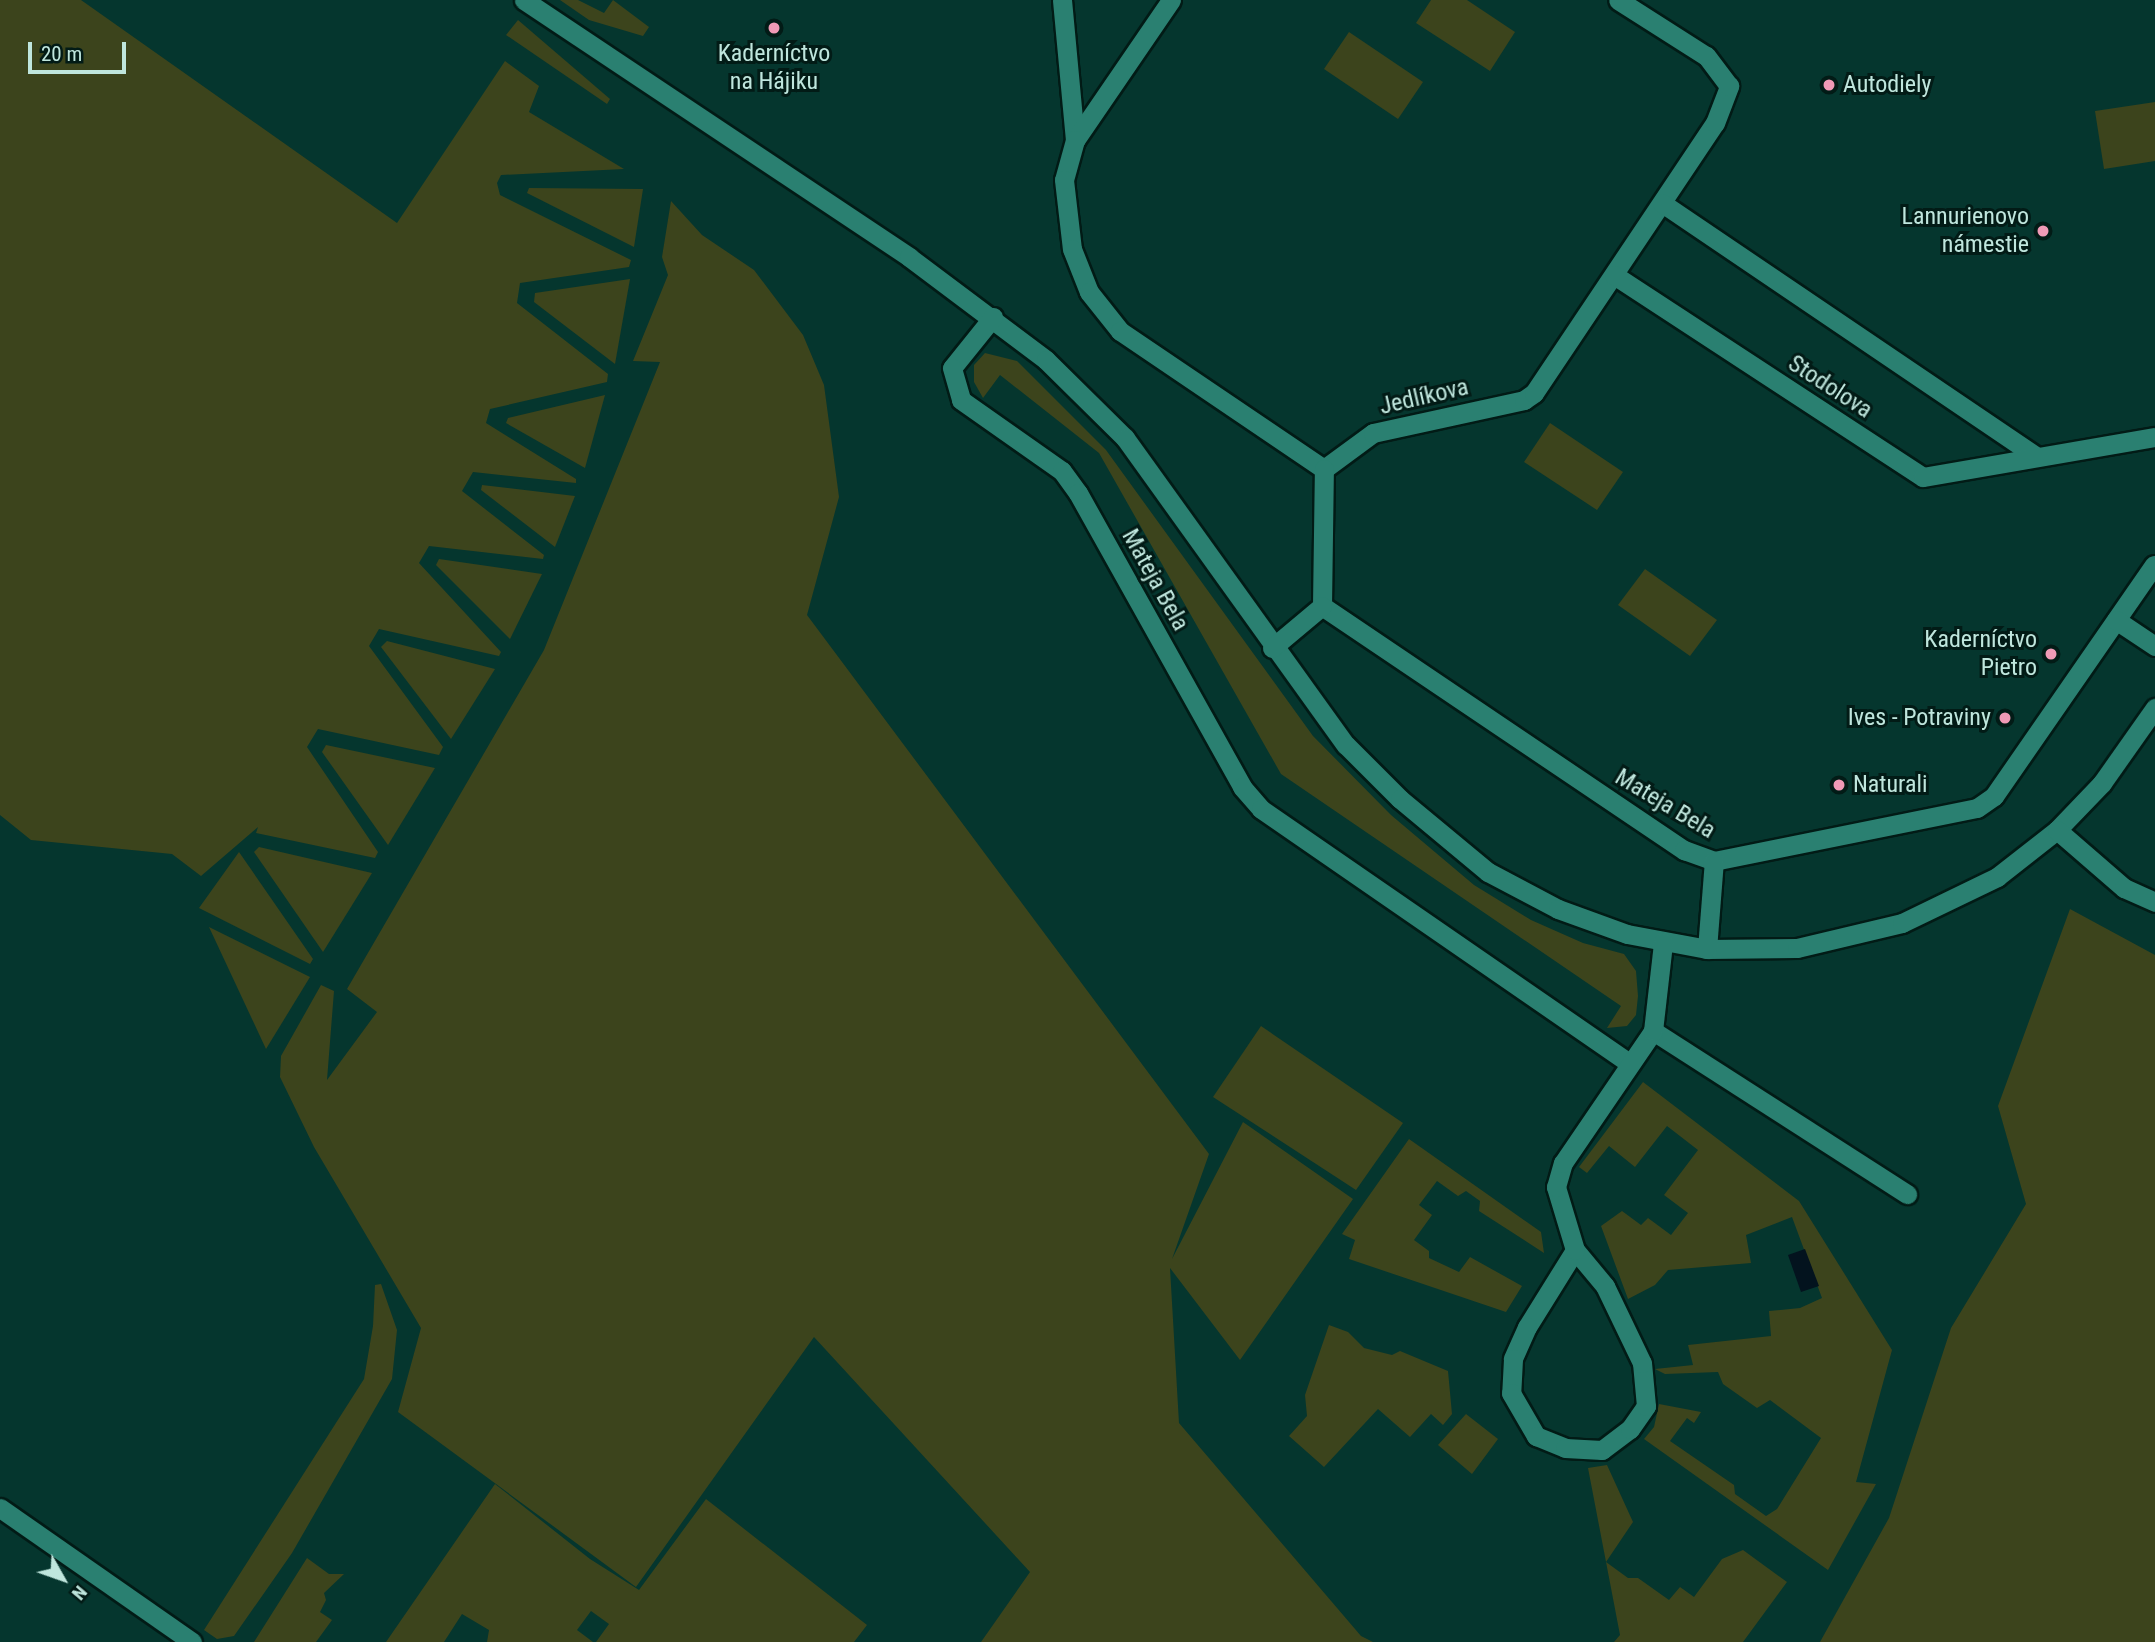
<!DOCTYPE html>
<html>
<head>
<meta charset="utf-8">
<style>
  body { margin:0 }
  #map { position:relative; width:2155px; height:1642px; overflow:hidden; background:#05362e; font-family:"Roboto Condensed",sans-serif }
  div>[style] { position:absolute }
  .green>* { inset:0; background:#3c441c }
  .water>* { inset:0; background:#03131e }
  .roads { filter:drop-shadow(2px 0 #021b16) drop-shadow(-2px 0 #021b16) drop-shadow(0 2px #021b16) drop-shadow(0 -2px #021b16) }
  .minor>* { height:19px; margin:-9.5px; padding:0 9.5px; transform-origin:9.5px; border-radius:9.5px; background:#2a8071 }
  .dots>* { width:19px; height:19px; translate:-50% -50%; box-sizing:border-box; border:4px solid #021b16; border-radius:50% }
  span { translate:-50% -50%; white-space:nowrap; text-align:center; line-height:1.15; -webkit-text-stroke:6px #021b16; paint-order:stroke }
  .poi-label { font-size:24px; color:#bfe6dd }
  .left { translate:0 -50%; text-align:left }
  .right { translate:-100% -50%; text-align:right }
  .street-label { font-size:24px; color:#bfe6dd }
  .north { position:absolute; left:28px; top:1544px; width:70px; height:70px; -webkit-text-stroke:5px #021b16; paint-order:stroke; rotate:130deg; font-size:19px; font-weight:700; line-height:28px; text-align:center; color:#bfe6dd }
  .north::after { content:''; display:block; margin:auto; width:24px; height:32px; background:#bfe6dd; clip-path:polygon(50% 0,100% 100%,50% 72%,0 100%) }
  .scale { position:absolute; left:28px; top:42px; width:98px; height:32px; box-sizing:border-box; border:4px solid #bfe6dd; border-top:0; padding-left:9px; font-size:21px; line-height:24px; white-space:nowrap; color:#bfe6dd; -webkit-text-stroke:5px #021b16; paint-order:stroke }
</style>
</head>
<body>
<div id="map">
  <div class="green">
    <div style="clip-path:polygon(0 0,81px 0,397px 223px,505px 61px,539px 86px,529px 112px,624px 169px,501px 175px,497px 183px,500px 195px,631px 260px,629px 267px,520px 283px,517px 303px,608px 374px,607px 382px,490px 409px,486px 423px,576px 479px,576px 483px,473px 472px,462px 491px,544px 555px,543px 559px,429px 546px,419px 563px,501px 652px,499px 656px,379px 629px,369px 646px,443px 747px,439px 755px,318px 729px,307px 747px,378px 852px,375px 858px,256px 833px,258px 827px,201px 876px,172px 854px,31px 840px,0 815px)"></div>
    <div style="clip-path:polygon(560px 0,578px 0,604px 13px,613px 0,649px 27px,643px 36px,589px 20px)"></div>
    <div style="clip-path:polygon(1431px 0,1467px 0,1515px 32px,1490px 71px,1416px 23px)"></div>
    <div style="clip-path:polygon(518px 20px,610px 99px,607px 104px,506px 35px)"></div>
    <div style="clip-path:polygon(1349px 32px,1423px 82px,1398px 119px,1324px 69px)"></div>
    <div style="clip-path:polygon(2155px 102px,2155px 161px,2104px 169px,2095px 111px)"></div>
    <div style="clip-path:polygon(529px 188px,643px 189px,634px 247px,527px 193px)"></div>
    <div style="clip-path:polygon(671px 201px,702px 235px,754px 270px,803px 335px,824px 385px,839px 497px,807px 615px,1209px 1154px,1172px 1259px,1243px 1122px,1353px 1199px,1240px 1360px,1170px 1268px,1179px 1423px,1361px 1636px,1373px 1642px,981px 1642px,1030px 1572px,814px 1337px,636px 1587px,398px 1412px,421px 1328px,314px 1147px,280px 1077px,281px 1056px,321px 985px,334px 991px,327px 1080px,377px 1012px,347px 989px,544px 650px,660px 362px,633px 361px,668px 275px,662px 257px)"></div>
    <div style="clip-path:polygon(630px 279px,615px 364px,534px 302px,535px 293px)"></div>
    <div style="clip-path:polygon(985px 353px,1017px 361px,1106px 450px,1313px 736px,1391px 815px,1474px 885px,1531px 920px,1583px 943px,1624px 954px,1636px 971px,1638px 996px,1636px 1015px,1627px 1026px,1607px 1028px,1621px 1006px,1281px 774px,1099px 453px,1000px 375px,983px 398px,974px 382px,974px 365px)"></div>
    <div style="clip-path:polygon(605px 395px,585px 468px,506px 423px,508px 418px)"></div>
    <div style="clip-path:polygon(1550px 423px,1623px 472px,1597px 510px,1524px 462px)"></div>
    <div style="clip-path:polygon(482px 485px,575px 496px,555px 547px,481px 490px)"></div>
    <div style="clip-path:polygon(439px 559px,542px 574px,510px 639px,436px 565px)"></div>
    <div style="clip-path:polygon(1645px 569px,1717px 620px,1690px 656px,1618px 605px)"></div>
    <div style="clip-path:polygon(387px 641px,495px 669px,451px 739px,381px 647px)"></div>
    <div style="clip-path:polygon(326px 745px,435px 768px,388px 845px,322px 752px)"></div>
    <div style="clip-path:polygon(259px 847px,372px 873px,323px 952px,254px 852px)"></div>
    <div style="clip-path:polygon(239px 852px,313px 959px,310px 964px,199px 908px)"></div>
    <div style="clip-path:polygon(2070px 909px,2155px 955px,2155px 1642px,1820px 1642px,1889px 1518px,1951px 1328px,2026px 1204px,1998px 1106px)"></div>
    <div style="clip-path:polygon(209px 927px,310px 977px,266px 1049px)"></div>
    <div style="clip-path:polygon(1261px 1026px,1403px 1123px,1356px 1190px,1213px 1097px)"></div>
    <div style="clip-path:polygon(1643px 1082px,1799px 1201px,1892px 1350px,1856px 1482px,1876px 1484px,1828px 1570px,1644px 1439px,1654px 1427px,1659px 1404px,1701px 1412px,1694px 1423px,1687px 1418px,1670px 1441px,1734px 1485px,1735px 1494px,1766px 1516px,1777px 1509px,1821px 1438px,1770px 1400px,1757px 1408px,1723px 1384px,1718px 1372px,1665px 1374px,1655px 1369px,1693px 1365px,1688px 1345px,1771px 1336px,1769px 1311px,1800px 1308px,1822px 1298px,1792px 1217px,1746px 1235px,1751px 1263px,1668px 1270px,1655px 1285px,1628px 1299px,1601px 1226px,1622px 1211px,1641px 1225px,1648px 1218px,1671px 1235px,1688px 1213px,1664px 1195px,1698px 1150px,1667px 1126px,1635px 1167px,1609px 1146px,1587px 1173px,1579px 1167px)"></div>
    <div style="clip-path:polygon(1409px 1139px,1541px 1232px,1544px 1253px,1479px 1211px,1480px 1201px,1466px 1191px,1458px 1196px,1437px 1181px,1419px 1205px,1432px 1215px,1414px 1240px,1429px 1251px,1429px 1258px,1459px 1272px,1470px 1257px,1522px 1286px,1506px 1312px,1349px 1259px,1355px 1240px,1342px 1234px)"></div>
    <div style="clip-path:polygon(381px 1284px,397px 1330px,392px 1379px,292px 1553px,234px 1636px,217px 1639px,204px 1630px,364px 1379px,373px 1326px,375px 1285px)"></div>
    <div style="clip-path:polygon(1329px 1325px,1348px 1332px,1364px 1348px,1392px 1355px,1400px 1351px,1448px 1371px,1452px 1414px,1443px 1425px,1431px 1414px,1410px 1437px,1378px 1409px,1324px 1467px,1289px 1436px,1307px 1416px,1305px 1395px)"></div>
    <div style="clip-path:polygon(1466px 1414px,1498px 1439px,1472px 1474px,1438px 1445px)"></div>
    <div style="clip-path:polygon(1607px 1465px,1633px 1522px,1606px 1562px,1628px 1578px,1638px 1578px,1669px 1600px,1680px 1587px,1694px 1597px,1722px 1559px,1743px 1550px,1787px 1582px,1743px 1642px,1614px 1642px,1620px 1635px,1588px 1468px)"></div>
    <div style="clip-path:polygon(495px 1484px,590px 1559px,639px 1590px,706px 1499px,867px 1625px,854px 1642px,596px 1642px,609px 1624px,591px 1611px,577px 1630px,593px 1642px,487px 1642px,489px 1630px,462px 1614px,444px 1642px,386px 1642px)"></div>
    <div style="clip-path:polygon(307px 1558px,329px 1574px,344px 1574px,324px 1593px,326px 1600px,320px 1612px,332px 1620px,316px 1642px,254px 1642px)"></div>
  </div>
  <div class="water">
    <div style="clip-path:polygon(1805px 1249px,1819px 1286px,1801px 1292px,1788px 1255px)"></div>
  </div>
  <div class="roads">
    <div class="minor">
      <div style="left:524px;top:0;width:463px;rotate:33.7deg"></div>
      <div style="left:909px;top:257px;width:171px;rotate:36.9deg"></div>
      <div style="left:1046px;top:360px;width:111px;rotate:44.6deg"></div>
      <div style="left:1125px;top:438px;width:378px;rotate:54.3deg"></div>
      <div style="left:1346px;top:745px;width:76px;rotate:45deg"></div>
      <div style="left:1400px;top:799px;width:114px;rotate:39.7deg"></div>
      <div style="left:1488px;top:872px;width:79px;rotate:27.9deg"></div>
      <div style="left:1558px;top:909px;width:73px;rotate:19.9deg"></div>
      <div style="left:1627px;top:934px;width:81px;rotate:10.6deg"></div>
      <div style="left:1707px;top:949px;width:90px;rotate:-0.6deg"></div>
      <div style="left:1797px;top:948px;width:108px;rotate:-13.4deg"></div>
      <div style="left:1902px;top:923px;width:106px;rotate:-25.8deg"></div>
      <div style="left:1997px;top:877px;width:76px;rotate:-38.1deg"></div>
      <div style="left:2057px;top:830px;width:65px;rotate:-46.2deg"></div>
      <div style="left:2102px;top:783px;width:92px;rotate:-54.8deg"></div>
      <div style="left:1062px;top:0;width:141px;rotate:84.7deg"></div>
      <div style="left:1171px;top:0;width:170px;rotate:124.4deg"></div>
      <div style="left:1075px;top:140px;width:41px;rotate:105.4deg"></div>
      <div style="left:1064px;top:180px;width:69px;rotate:83.4deg"></div>
      <div style="left:1072px;top:249px;width:46px;rotate:68.4deg"></div>
      <div style="left:1089px;top:292px;width:50px;rotate:51.5deg"></div>
      <div style="left:1120px;top:331px;width:246px;rotate:34.1deg"></div>
      <div style="left:1324px;top:469px;width:61px;rotate:-36.3deg"></div>
      <div style="left:1373px;top:433px;width:155px;rotate:-12.3deg"></div>
      <div style="left:1524px;top:400px;width:12px;rotate:-35deg"></div>
      <div style="left:1534px;top:393px;width:325px;rotate:-56.2deg"></div>
      <div style="left:1715px;top:123px;width:40px;rotate:-69deg"></div>
      <div style="left:1729px;top:86px;width:38px;rotate:-127deg"></div>
      <div style="left:1706px;top:56px;width:104px;rotate:-147.5deg"></div>
      <div style="left:1662px;top:203px;width:451px;rotate:34.1deg"></div>
      <div style="left:1614px;top:275px;width:369px;rotate:33.2deg"></div>
      <div style="left:1923px;top:477px;width:235px;rotate:-9.8deg"></div>
      <div style="left:993px;top:317px;width:65px;rotate:128.8deg"></div>
      <div style="left:952px;top:368px;width:33px;rotate:74deg"></div>
      <div style="left:961px;top:400px;width:123px;rotate:35.1deg"></div>
      <div style="left:1062px;top:471px;width:27px;rotate:54deg"></div>
      <div style="left:1078px;top:493px;width:337px;rotate:60.8deg"></div>
      <div style="left:1242px;top:787px;width:29px;rotate:49deg"></div>
      <div style="left:1261px;top:809px;width:447px;rotate:34.6deg"></div>
      <div style="left:1322px;top:606px;width:437px;rotate:34deg"></div>
      <div style="left:1684px;top:850px;width:32px;rotate:20deg"></div>
      <div style="left:1714px;top:861px;width:268px;rotate:-11.4deg"></div>
      <div style="left:1977px;top:808px;width:21px;rotate:-35deg"></div>
      <div style="left:1994px;top:796px;width:281px;rotate:-55.3deg"></div>
      <div style="left:1322px;top:606px;width:137px;rotate:-89.2deg"></div>
      <div style="left:2116px;top:620px;width:47px;rotate:33.7deg"></div>
      <div style="left:1272px;top:648px;width:65px;rotate:-40deg"></div>
      <div style="left:2057px;top:830px;width:89px;rotate:40.9deg"></div>
      <div style="left:2124px;top:888px;width:34px;rotate:24deg"></div>
      <div style="left:1707px;top:949px;width:88px;rotate:-85.5deg"></div>
      <div style="left:1653px;top:1031px;width:302px;rotate:32.7deg"></div>
      <div style="left:1575px;top:1250px;width:91px;rotate:121.9deg"></div>
      <div style="left:1527px;top:1327px;width:35px;rotate:114deg"></div>
      <div style="left:1513px;top:1359px;width:34px;rotate:93deg"></div>
      <div style="left:1511px;top:1393px;width:50px;rotate:59.8deg"></div>
      <div style="left:1536px;top:1436px;width:31px;rotate:22deg"></div>
      <div style="left:1565px;top:1448px;width:37px;rotate:3deg"></div>
      <div style="left:1602px;top:1450px;width:35px;rotate:-37deg"></div>
      <div style="left:1630px;top:1429px;width:28px;rotate:-55deg"></div>
      <div style="left:1646px;top:1406px;width:43px;rotate:-95.3deg"></div>
      <div style="left:1642px;top:1363px;width:85px;rotate:-115.7deg"></div>
      <div style="left:1605px;top:1286px;width:47px;rotate:-129.8deg"></div>
      <div style="left:1575px;top:1250px;width:66px;rotate:-106.8deg"></div>
      <div style="left:1556px;top:1187px;width:25px;rotate:-74deg"></div>
      <div style="left:1563px;top:1163px;width:160px;rotate:-55.7deg"></div>
      <div style="left:1653px;top:1031px;width:89px;rotate:-83.5deg"></div>
      <div style="left:0;top:1508px;width:234px;rotate:34.9deg"></div>
    </div>
  </div>
  <div class="dots">
    <div style="left:774px;top:28px;background:#f09ab6"></div>
    <div style="left:1829px;top:85px;background:#f09ab6"></div>
    <div style="left:2043px;top:231px;background:#f09ab6"></div>
    <div style="left:2051px;top:654px;background:#f09ab6"></div>
    <div style="left:2005px;top:718px;background:#f09ab6"></div>
    <div style="left:1839px;top:785px;background:#f09ab6"></div>
  </div>
  <div class="poi-label">
    <span style="left:774px;top:68px">Kaderníctvo<br>na Hájiku</span>
    <span class="left" style="left:1843px;top:85px">Autodiely</span>
    <span class="right" style="left:2029px;top:231px">Lannurienovo<br>námestie</span>
    <span class="right" style="left:2037px;top:654px">Kaderníctvo<br>Pietro</span>
    <span class="right" style="left:1991px;top:718px">Ives - Potraviny</span>
    <span class="left" style="left:1853px;top:785px">Naturali</span>
  </div>
  <div class="street-label">
    <span style="left:1830px;top:387px;rotate:33deg">Stodolova</span>
    <span style="left:1424px;top:397px;rotate:-13deg">Jedlíkova</span>
    <span style="left:1155px;top:580px;rotate:61deg">Mateja Bela</span>
    <span style="left:1665px;top:804px;rotate:31deg">Mateja Bela</span>
  </div>
  <div class="north">N</div>
  <div class="scale">20 m</div>
</div>
</body>
</html>
